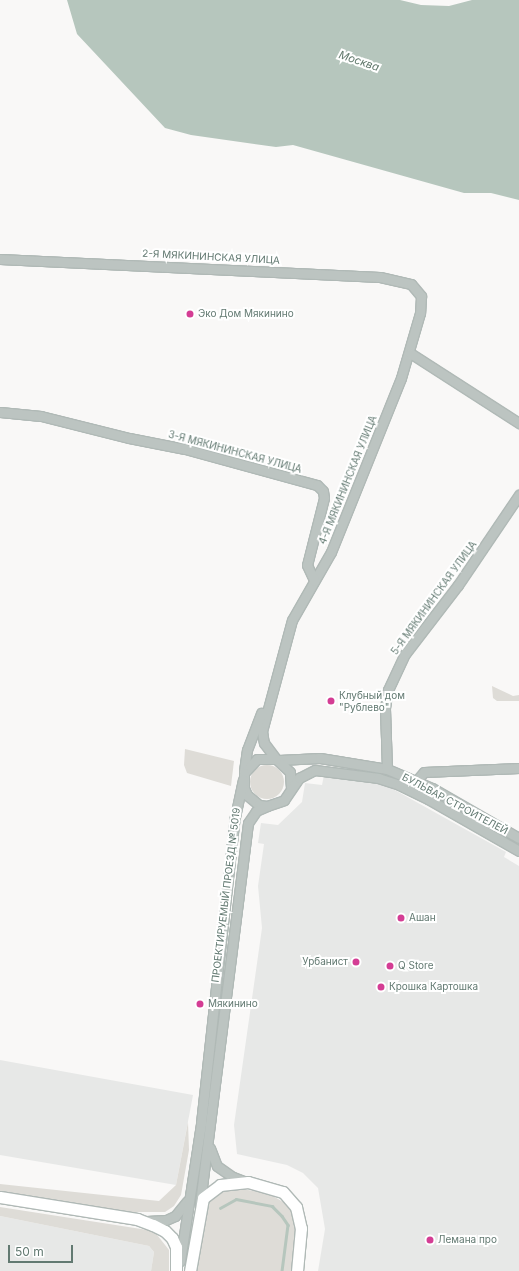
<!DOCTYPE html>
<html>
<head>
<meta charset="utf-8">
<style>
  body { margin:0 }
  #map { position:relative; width:519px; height:1271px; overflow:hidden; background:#f9f8f7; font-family:Inter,sans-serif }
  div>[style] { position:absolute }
  .built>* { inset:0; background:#e7e8e7 }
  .green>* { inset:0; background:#dedcd7 }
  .round { border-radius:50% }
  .water>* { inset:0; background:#b6c6bd }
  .stream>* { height:2.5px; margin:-1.25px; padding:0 1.25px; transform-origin:1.25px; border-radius:1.25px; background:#b6c6bd }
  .roads { filter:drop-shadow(1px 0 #b0b9b6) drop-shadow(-1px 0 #b0b9b6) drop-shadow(0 1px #b0b9b6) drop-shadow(0 -1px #b0b9b6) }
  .minor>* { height:9px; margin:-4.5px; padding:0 4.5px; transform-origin:4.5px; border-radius:4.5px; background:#bcc4c1 }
  .major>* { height:11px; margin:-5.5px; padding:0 5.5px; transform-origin:5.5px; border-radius:5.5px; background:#fff }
  .dots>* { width:11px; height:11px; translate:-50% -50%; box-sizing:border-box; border:2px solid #fff; border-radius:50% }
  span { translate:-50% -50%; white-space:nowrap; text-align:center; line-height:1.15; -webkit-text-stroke:4px #fff; paint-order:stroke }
  .street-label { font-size:10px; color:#627971 }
  .poi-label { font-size:10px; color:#627971 }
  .left { translate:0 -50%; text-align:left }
  .right { translate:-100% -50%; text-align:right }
  .water-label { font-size:11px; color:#61796c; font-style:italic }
  .scale { position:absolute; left:8px; top:1245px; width:65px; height:18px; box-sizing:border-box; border:2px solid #627971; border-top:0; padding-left:5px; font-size:12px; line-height:14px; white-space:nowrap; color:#627971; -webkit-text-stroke:3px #fff; paint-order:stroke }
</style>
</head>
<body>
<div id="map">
  <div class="built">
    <div style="clip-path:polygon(324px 775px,384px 784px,506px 852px,504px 857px,519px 866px,519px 1271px,318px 1271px,325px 1229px,318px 1188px,303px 1173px,287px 1165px,237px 1154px,234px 1125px,262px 928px,258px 886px,264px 844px,258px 843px,261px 823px,278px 825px,302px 802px,305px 783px,322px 785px)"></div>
    <div style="clip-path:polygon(0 1060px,193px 1095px,176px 1185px,0 1155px)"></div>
    <div style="clip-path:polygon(0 1216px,149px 1246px,154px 1252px,151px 1271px,0 1271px)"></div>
  </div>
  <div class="green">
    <div style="clip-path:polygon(492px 686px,513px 696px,519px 695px,519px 701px,497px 701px,493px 698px)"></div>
    <div style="clip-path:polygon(185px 749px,234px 761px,231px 786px,187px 773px,184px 765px)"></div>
    <div class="round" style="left:250px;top:765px;width:34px;height:34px"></div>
    <div style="clip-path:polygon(188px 1122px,189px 1150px,181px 1195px,174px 1206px,165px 1212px,127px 1212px,0 1192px,0 1184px,159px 1201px,176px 1185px)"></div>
    <div style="clip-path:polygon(235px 1188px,268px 1193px,288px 1205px,293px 1213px,297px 1233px,291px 1271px,194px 1271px,206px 1201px,222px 1190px)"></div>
    <div style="clip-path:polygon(0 1207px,154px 1231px,169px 1250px,169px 1271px,151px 1271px,154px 1252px,149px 1246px,0 1216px)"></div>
  </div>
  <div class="water">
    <div style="clip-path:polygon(67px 0,400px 0,421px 5px,449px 6px,472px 0,519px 0,519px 200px,491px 193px,464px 193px,293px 145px,276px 147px,191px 135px,165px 128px,77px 34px)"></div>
  </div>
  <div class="stream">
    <div style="left:220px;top:1208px;width:18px;rotate:-29deg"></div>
    <div style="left:236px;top:1199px;width:37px;rotate:11deg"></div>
    <div style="left:272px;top:1206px;width:14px;rotate:45deg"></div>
    <div style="left:282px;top:1216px;width:11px;rotate:56deg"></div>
    <div style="left:288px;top:1225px;width:46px;rotate:97.4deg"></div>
  </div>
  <div class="roads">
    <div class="minor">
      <div style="left:0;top:259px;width:380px;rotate:2.7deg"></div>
      <div style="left:380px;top:277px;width:32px;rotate:13deg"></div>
      <div style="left:411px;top:284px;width:16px;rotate:50deg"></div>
      <div style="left:421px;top:296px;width:17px;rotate:93deg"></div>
      <div style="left:420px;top:313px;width:68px;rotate:106.3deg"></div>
      <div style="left:401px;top:378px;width:188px;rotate:111.9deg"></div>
      <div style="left:331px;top:552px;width:78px;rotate:119.8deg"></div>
      <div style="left:292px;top:620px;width:115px;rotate:105.1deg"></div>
      <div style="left:262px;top:731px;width:12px;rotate:81deg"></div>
      <div style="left:264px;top:743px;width:20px;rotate:53deg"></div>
      <div style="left:410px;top:353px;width:130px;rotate:32.7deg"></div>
      <div style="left:0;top:412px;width:41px;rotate:5.6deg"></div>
      <div style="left:41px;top:416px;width:91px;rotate:14deg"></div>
      <div style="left:129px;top:438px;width:57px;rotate:11.1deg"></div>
      <div style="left:185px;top:449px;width:137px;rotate:15.3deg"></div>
      <div style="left:317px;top:485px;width:8px;rotate:45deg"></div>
      <div style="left:323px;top:491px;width:7px;rotate:82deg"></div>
      <div style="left:324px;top:498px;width:69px;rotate:104.2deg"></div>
      <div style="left:307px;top:565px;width:17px;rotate:65deg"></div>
      <div style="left:279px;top:760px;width:41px;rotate:-2.8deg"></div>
      <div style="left:320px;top:758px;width:68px;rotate:9.3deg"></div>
      <div style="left:387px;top:769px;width:49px;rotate:22.9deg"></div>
      <div style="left:432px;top:788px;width:100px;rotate:29.9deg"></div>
      <div style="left:387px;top:769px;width:61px;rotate:-91.9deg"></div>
      <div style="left:385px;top:708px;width:18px;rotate:-81deg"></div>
      <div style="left:388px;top:690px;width:40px;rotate:-65deg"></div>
      <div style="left:405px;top:654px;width:87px;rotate:-52.5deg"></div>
      <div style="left:458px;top:585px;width:109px;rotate:-55.9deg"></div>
      <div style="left:244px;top:771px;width:21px;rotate:-82deg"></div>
      <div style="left:247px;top:750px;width:40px;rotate:-69deg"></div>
      <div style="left:413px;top:785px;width:17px;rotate:-50deg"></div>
      <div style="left:424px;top:772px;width:95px;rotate:-2.4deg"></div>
      <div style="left:291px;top:788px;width:16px;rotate:-94deg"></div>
      <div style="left:290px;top:772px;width:19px;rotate:-137deg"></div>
      <div style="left:276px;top:759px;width:19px;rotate:180deg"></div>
      <div style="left:257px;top:759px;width:19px;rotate:133deg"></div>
      <div style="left:244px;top:773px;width:15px;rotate:90deg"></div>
      <div style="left:244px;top:788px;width:8px;rotate:67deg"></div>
      <div style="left:247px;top:795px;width:16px;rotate:40deg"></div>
      <div style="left:259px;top:805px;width:8px;rotate:7deg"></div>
      <div style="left:267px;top:806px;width:18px;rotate:-19deg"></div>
      <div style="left:284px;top:800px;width:27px;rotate:-56deg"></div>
      <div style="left:299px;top:778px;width:18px;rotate:-27deg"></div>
      <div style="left:315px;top:770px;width:64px;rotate:7.2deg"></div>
      <div style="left:378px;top:778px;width:22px;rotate:18deg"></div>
      <div style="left:399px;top:785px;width:32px;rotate:26deg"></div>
      <div style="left:428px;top:799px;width:105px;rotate:29.7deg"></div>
      <div style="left:210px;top:1148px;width:19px;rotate:69deg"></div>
      <div style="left:217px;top:1166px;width:19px;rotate:35deg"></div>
      <div style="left:233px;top:1177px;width:14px;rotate:21deg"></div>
      <div style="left:200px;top:1203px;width:383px;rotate:-82.8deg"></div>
      <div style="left:248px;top:823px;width:14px;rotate:-56deg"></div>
      <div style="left:256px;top:811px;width:12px;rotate:-24deg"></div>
      <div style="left:147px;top:1221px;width:19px;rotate:-3deg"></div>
      <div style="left:166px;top:1220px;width:10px;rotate:-24deg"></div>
      <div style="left:175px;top:1216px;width:19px;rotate:-51deg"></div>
      <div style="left:180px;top:1261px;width:140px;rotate:-81.3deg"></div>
      <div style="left:201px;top:1123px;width:308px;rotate:-83.7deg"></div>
      <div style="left:235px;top:817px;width:38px;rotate:-78deg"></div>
    </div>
    <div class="major">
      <div style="left:0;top:1197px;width:139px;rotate:9.1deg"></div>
      <div style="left:137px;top:1219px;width:17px;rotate:21deg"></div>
      <div style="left:153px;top:1225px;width:13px;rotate:27deg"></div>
      <div style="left:165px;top:1231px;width:10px;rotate:45deg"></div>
      <div style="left:172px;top:1238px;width:10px;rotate:66deg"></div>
      <div style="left:176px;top:1247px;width:24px;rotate:90deg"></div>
      <div style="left:190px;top:1271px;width:74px;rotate:-79.9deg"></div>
      <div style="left:203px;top:1198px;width:21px;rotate:-37deg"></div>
      <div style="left:220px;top:1185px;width:28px;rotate:-6deg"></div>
      <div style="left:248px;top:1182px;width:36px;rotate:16deg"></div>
      <div style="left:283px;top:1192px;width:20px;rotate:49deg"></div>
      <div style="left:296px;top:1207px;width:22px;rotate:77deg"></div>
      <div style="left:301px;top:1228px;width:43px;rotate:95.3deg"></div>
    </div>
  </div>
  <div class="dots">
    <div style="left:190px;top:314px;background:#d43d94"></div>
    <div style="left:331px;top:701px;background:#d43d94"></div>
    <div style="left:401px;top:918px;background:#d43d94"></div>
    <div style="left:356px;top:962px;background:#d43d94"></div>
    <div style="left:390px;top:966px;background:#d43d94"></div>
    <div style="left:381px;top:987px;background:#d43d94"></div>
    <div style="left:200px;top:1004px;background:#d43d94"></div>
    <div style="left:430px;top:1240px;background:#d43d94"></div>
  </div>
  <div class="street-label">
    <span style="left:211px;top:257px;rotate:3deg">2-Я МЯКИНИНСКАЯ УЛИЦА</span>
    <span style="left:235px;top:452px;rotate:15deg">3-Я МЯКИНИНСКАЯ УЛИЦА</span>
    <span style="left:348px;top:480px;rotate:-68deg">4-Я МЯКИНИНСКАЯ УЛИЦА</span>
    <span style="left:434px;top:598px;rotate:-54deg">5-Я МЯКИНИНСКАЯ УЛИЦА</span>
    <span style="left:455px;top:804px;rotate:28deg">БУЛЬВАР СТРОИТЕЛЕЙ</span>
    <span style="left:226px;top:895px;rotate:-83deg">ПРОЕКТИРУЕМЫЙ ПРОЕЗД № 5019</span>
  </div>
  <div class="poi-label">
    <span class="left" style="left:198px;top:314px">Эко Дом Мякинино</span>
    <span class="left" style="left:339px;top:701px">Клубный дом<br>"Рублево"</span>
    <span class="left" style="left:409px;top:918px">Ашан</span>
    <span class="right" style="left:348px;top:962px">Урбанист</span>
    <span class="left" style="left:398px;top:966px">Q Store</span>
    <span class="left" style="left:389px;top:987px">Крошка Картошка</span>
    <span class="left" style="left:208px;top:1004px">Мякинино</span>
    <span class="left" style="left:438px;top:1240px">Лемана про</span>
  </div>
  <div class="water-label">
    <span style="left:359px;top:61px;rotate:19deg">Москва</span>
  </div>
  <div class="scale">50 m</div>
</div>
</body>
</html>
